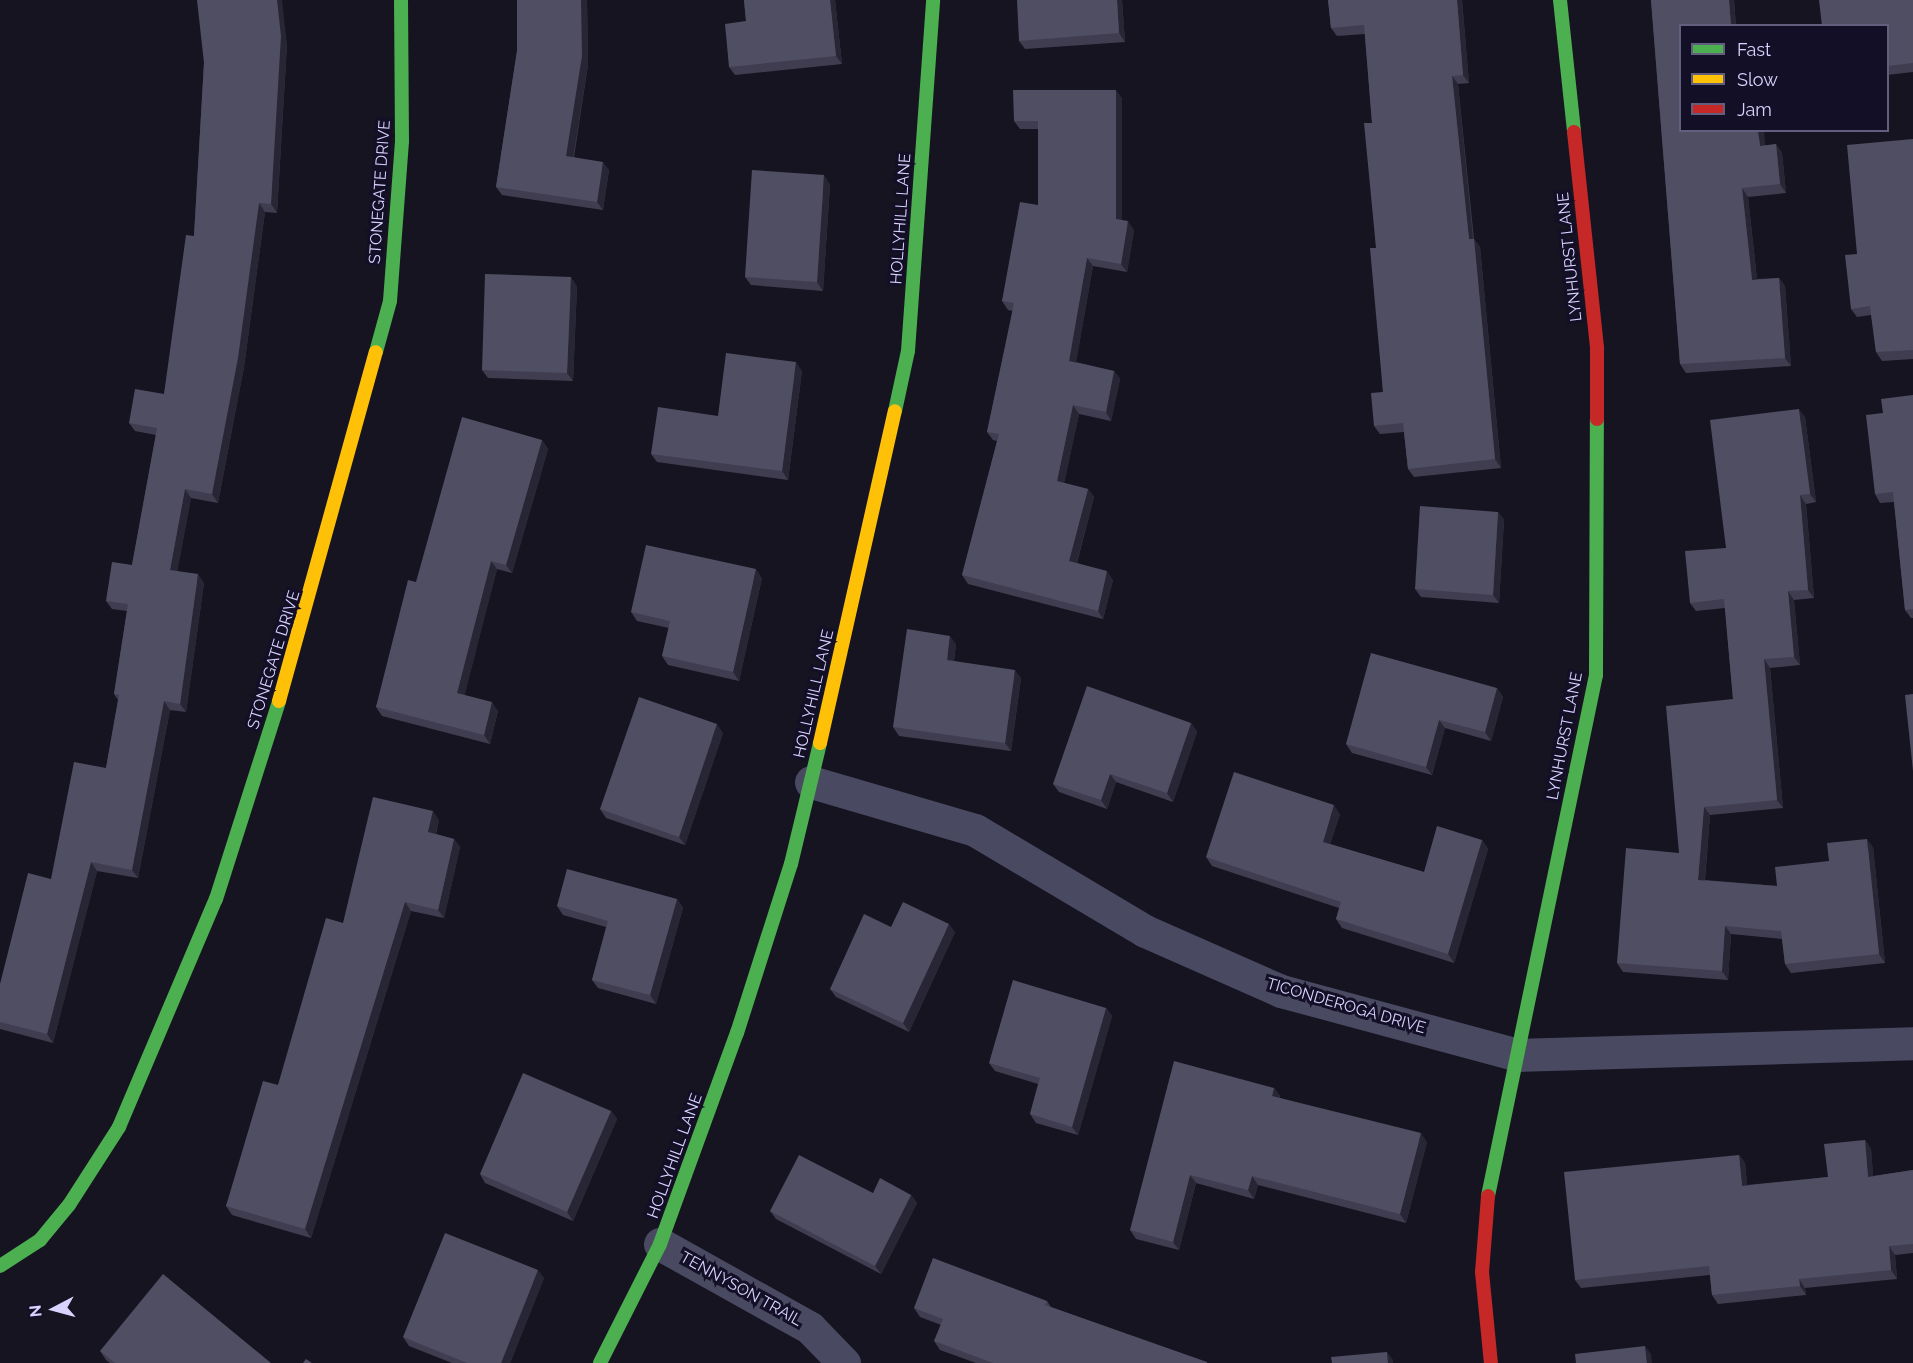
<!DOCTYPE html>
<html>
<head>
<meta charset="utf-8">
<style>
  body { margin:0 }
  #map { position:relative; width:1913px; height:1363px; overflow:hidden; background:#161421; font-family:Raleway,sans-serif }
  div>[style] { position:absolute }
  .street>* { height:33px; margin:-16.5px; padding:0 16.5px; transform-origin:16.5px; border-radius:16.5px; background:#4a4962 }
  .fast>* { height:14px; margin:-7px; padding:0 7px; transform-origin:7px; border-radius:7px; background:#4caf50 }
  .slow>* { height:14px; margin:-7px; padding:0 7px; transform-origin:7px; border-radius:7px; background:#ffc107 }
  .jam>* { height:14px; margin:-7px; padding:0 7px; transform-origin:7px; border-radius:7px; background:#c62828 }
  .wall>* { inset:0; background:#403d50 }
  .shaded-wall>* { inset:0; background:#282635 }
  .building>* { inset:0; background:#504e63 }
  span { translate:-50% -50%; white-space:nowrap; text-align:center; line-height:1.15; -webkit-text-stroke:6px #130f26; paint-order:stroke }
  .street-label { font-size:16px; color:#d9d4ff }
  .legend { position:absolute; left:1679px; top:24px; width:210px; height:108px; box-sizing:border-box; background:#130f26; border:2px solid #625e7d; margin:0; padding:8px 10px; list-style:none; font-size:18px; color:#d9d4ff }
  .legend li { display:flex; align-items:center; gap:12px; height:30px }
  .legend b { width:30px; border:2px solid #625e7d }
  .north { position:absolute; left:24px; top:1279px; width:60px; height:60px; -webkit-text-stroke:4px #130f26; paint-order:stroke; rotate:264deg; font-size:16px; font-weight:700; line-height:24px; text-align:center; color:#d9d4ff }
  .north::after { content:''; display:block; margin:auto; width:21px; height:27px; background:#d9d4ff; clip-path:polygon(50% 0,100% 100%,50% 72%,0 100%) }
</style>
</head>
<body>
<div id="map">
  <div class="street">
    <div style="left:811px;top:782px;width:171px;rotate:16.3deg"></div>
    <div style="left:975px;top:830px;width:198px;rotate:30.7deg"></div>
    <div style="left:1145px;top:931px;width:149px;rotate:23.8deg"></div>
    <div style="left:1281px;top:991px;width:245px;rotate:15.1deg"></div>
    <div style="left:1518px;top:1055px;width:395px;rotate:-1.7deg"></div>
    <div style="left:660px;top:1244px;width:172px;rotate:29.2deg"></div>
    <div style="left:810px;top:1328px;width:49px;rotate:45.8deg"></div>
  </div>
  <div class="fast">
    <div style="left:1560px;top:0;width:133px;rotate:83.9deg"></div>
    <div style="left:376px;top:352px;width:53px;rotate:-74.6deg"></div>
    <div style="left:390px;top:301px;width:160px;rotate:-85.7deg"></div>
    <div style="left:402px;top:141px;width:141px;rotate:-90.4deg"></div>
    <div style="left:895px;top:411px;width:61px;rotate:-77.8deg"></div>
    <div style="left:908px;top:351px;width:352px;rotate:-85.9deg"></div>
    <div style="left:1488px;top:1196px;width:532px;rotate:-78.29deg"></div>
    <div style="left:1596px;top:675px;width:256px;rotate:-89.8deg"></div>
    <div style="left:0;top:1266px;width:48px;rotate:-33deg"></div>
    <div style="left:40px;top:1240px;width:45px;rotate:-50.4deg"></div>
    <div style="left:69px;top:1205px;width:93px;rotate:-57.3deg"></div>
    <div style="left:119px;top:1127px;width:248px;rotate:-67deg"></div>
    <div style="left:216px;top:899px;width:208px;rotate:-72.3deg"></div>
    <div style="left:600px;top:1363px;width:133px;rotate:-63.2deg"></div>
    <div style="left:660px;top:1244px;width:225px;rotate:-70deg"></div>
    <div style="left:737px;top:1033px;width:177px;rotate:-72.3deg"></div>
    <div style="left:791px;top:864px;width:124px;rotate:-76.5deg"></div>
  </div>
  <div class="slow">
    <div style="left:279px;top:701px;width:362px;rotate:-74.5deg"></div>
    <div style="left:820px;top:743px;width:340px;rotate:-77.3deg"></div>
  </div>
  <div class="jam">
    <div style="left:1574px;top:132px;width:217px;rotate:83.9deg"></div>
    <div style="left:1597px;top:348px;width:71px;rotate:90deg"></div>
    <div style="left:1488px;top:1196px;width:76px;rotate:94.5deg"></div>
    <div style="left:1482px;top:1272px;width:91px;rotate:84.4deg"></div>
  </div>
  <div class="wall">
    <div style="clip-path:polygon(517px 0,587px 0,588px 65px,574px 157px,609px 170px,603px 210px,502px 195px,496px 187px,517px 51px)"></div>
    <div style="clip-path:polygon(744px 0,835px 0,842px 64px,735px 75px,729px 67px,746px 21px)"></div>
    <div style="clip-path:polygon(1122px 0,1125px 42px,1025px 49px,1019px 41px)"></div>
    <div style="clip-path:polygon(1328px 0,1462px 0,1469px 83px,1458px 84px,1474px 239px,1480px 247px,1501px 468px,1414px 477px,1408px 469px,1404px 432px,1380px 434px,1374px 426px,1383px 392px,1376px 248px,1372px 123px,1365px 34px,1337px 36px,1331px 28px)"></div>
    <div style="clip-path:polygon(1651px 0,1734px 0,1736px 26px,1680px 26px,1765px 146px,1776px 144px,1782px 153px,1786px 193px,1748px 197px,1757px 279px,1779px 278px,1785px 286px,1791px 366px,1686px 373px,1680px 364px)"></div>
    <div style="clip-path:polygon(1913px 0,1913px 72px,1887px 75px,1887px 26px)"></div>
    <div style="clip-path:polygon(287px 44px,277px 213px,265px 212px,244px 367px,218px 503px,191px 498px,177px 571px,204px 583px,186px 712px,170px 710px,138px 878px,97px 871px,53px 1043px,0 1029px,0 984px,106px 768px,118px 700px,114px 694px,127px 611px,112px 609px,106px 601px,132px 565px,156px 435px,135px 431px,129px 423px,164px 394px,194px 236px,204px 63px)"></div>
    <div style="clip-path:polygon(1122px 98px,1122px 220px,1134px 230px,1127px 272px,1093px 266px,1076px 362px,1114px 371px,1120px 379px,1111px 421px,1079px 414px,1064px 483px,1088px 489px,1094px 497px,1077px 563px,1113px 580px,1103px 619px,968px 584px,962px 575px,997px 441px,993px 440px,987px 432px,1013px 311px,1008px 310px,1002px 301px,1038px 205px,1038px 129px,1020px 129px,1014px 121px)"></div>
    <div style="clip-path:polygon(1913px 139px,1913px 359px,1882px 361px,1876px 352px,1871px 315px,1857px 317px,1851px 309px,1857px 254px)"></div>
    <div style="clip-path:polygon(830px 184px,823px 291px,751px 285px,745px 277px)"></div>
    <div style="clip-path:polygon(577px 286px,573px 381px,488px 378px,482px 370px)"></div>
    <div style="clip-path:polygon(802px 371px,788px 480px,657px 462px,651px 454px,718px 416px)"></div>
    <div style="clip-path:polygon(1913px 395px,1913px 618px,1911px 618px,1905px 610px,1894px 502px,1880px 503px,1875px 494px,1883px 413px)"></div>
    <div style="clip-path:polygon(1805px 417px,1816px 502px,1806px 504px,1814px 598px,1794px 600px,1800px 665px,1770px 668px,1783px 808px,1710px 815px,1705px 880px,1777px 886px,1829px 861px,1873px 847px,1885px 963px,1791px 973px,1785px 964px,1782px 939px,1731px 934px,1728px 980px,1623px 972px,1617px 963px,1679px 853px,1733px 699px,1725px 608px,1696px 611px,1690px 603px,1726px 548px)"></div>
    <div style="clip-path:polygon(542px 440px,548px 449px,512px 573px,497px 569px,464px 695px,498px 711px,490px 744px,382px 716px,376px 707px,416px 582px)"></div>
    <div style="clip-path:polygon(1498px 512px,1504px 520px,1499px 603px,1421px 597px,1415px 589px)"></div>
    <div style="clip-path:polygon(762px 578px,739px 681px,668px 665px,662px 656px,669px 628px,637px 621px,631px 612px)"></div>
    <div style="clip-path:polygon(956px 644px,954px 661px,1021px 678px,1011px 751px,899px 736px,893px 727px)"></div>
    <div style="clip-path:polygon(1497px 688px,1503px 697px,1491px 741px,1445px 728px,1432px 775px,1352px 753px,1346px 744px)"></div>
    <div style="clip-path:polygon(1191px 723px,1197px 732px,1173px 802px,1116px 782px,1107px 809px,1059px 792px,1053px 784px)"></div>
    <div style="clip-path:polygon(723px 733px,685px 845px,606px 818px,600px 809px)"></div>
    <div style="clip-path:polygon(1340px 814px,1330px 844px,1424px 872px,1482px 840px,1488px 849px,1454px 963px,1342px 928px,1336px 919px,1339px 908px,1212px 866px,1206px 857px)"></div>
    <div style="clip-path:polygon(439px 820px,436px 834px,454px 839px,460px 847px,444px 918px,411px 911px,311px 1238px,232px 1215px,226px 1206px,278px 1085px,343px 923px)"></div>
    <div style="clip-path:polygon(677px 899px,683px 908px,656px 1004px,598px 988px,592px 980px,606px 927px,563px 915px,557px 906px)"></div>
    <div style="clip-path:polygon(891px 927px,955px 932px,909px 1032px,836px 997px,830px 989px)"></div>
    <div style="clip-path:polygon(1106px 1008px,1112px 1016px,1078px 1135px,1036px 1123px,1030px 1114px,1038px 1084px,995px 1071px,989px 1063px)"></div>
    <div style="clip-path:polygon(1274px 1088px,1280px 1096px,1280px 1098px,1427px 1142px,1406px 1223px,1258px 1185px,1254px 1199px,1196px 1183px,1179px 1250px,1136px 1239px,1130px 1230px)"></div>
    <div style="clip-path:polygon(611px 1111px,617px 1119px,573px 1221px,485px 1183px,480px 1174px)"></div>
    <div style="clip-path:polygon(1865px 1140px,1871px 1149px,1873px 1176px,1913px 1170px,1913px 1253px,1895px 1255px,1897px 1279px,1805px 1288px,1806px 1295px,1718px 1304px,1712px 1295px,1710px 1275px,1581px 1288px,1575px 1280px,1739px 1155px,1745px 1163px,1747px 1185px,1828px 1177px)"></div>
    <div style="clip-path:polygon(873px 1193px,911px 1195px,917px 1203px,881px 1274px,776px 1219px,770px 1211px)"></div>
    <div style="clip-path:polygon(544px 1278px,510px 1363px,452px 1363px,409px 1346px,403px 1337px)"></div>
    <div style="clip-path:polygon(1047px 1301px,1051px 1307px,1208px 1363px,976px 1363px,940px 1350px,934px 1341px,941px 1325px,920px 1317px,914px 1308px)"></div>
    <div style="clip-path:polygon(100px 1351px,271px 1363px,110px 1363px,106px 1360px)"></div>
  </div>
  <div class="shaded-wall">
    <div style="clip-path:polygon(277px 0,282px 0,287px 44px,277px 213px,271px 204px)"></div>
    <div style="clip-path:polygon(581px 0,587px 0,588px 65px,572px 165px,566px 156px)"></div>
    <div style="clip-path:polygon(830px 0,835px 0,842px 64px,836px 56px)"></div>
    <div style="clip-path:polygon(1117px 0,1122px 0,1125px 42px,1119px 33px)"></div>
    <div style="clip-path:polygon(1457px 0,1462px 0,1469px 83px,1463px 75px)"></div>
    <div style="clip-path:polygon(1729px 0,1734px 0,1736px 26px,1731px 26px)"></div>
    <div style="clip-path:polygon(1452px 76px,1458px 84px,1474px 248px,1469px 239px)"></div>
    <div style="clip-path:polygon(1116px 90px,1122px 98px,1122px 227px,1116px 219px)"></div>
    <div style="clip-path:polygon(1758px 130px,1764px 130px,1766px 155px,1760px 146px)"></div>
    <div style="clip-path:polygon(1776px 144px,1782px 153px,1786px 193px,1780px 184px)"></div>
    <div style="clip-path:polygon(603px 162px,609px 170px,603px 210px,597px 202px)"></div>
    <div style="clip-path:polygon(824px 175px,830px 184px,823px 291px,817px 282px)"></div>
    <div style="clip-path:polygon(1742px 188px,1748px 197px,1758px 288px,1752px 280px)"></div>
    <div style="clip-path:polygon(259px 203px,265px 212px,244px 367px,218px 503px,212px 494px)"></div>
    <div style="clip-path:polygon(1128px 221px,1134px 230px,1127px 272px,1121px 264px)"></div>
    <div style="clip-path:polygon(1474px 239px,1480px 247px,1501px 468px,1495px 459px)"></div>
    <div style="clip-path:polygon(1087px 258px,1093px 266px,1075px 369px,1069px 361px)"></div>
    <div style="clip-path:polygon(571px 277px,577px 286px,573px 381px,567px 373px)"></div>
    <div style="clip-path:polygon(1779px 278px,1785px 286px,1791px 366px,1785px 358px)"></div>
    <div style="clip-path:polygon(796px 362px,802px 371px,788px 480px,782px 471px)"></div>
    <div style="clip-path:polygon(1114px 371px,1120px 379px,1111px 421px,1106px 412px)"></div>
    <div style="clip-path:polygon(1073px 405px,1079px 414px,1063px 489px,1057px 481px)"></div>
    <div style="clip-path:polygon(1799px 409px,1805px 417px,1816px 502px,1810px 494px)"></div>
    <div style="clip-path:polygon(542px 440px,548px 449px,512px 573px,506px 565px)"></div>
    <div style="clip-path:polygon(185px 489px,191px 498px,176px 579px,170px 570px)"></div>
    <div style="clip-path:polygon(1088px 489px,1094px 497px,1075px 569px,1069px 561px)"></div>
    <div style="clip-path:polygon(1800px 495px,1806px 504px,1814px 598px,1808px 590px)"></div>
    <div style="clip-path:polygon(1498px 512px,1504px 520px,1499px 603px,1493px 595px)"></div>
    <div style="clip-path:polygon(491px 561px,497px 569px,463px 702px,457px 693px)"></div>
    <div style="clip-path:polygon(756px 569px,762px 578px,739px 681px,733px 672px)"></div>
    <div style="clip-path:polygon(1107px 571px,1113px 580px,1103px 619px,1098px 611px)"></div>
    <div style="clip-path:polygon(198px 574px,204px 583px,186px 712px,180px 704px)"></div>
    <div style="clip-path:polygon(1788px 591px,1794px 600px,1800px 665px,1794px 657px)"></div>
    <div style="clip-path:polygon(950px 636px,956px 644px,953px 668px,947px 660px)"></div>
    <div style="clip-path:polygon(1764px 659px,1770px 668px,1783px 808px,1777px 800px)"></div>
    <div style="clip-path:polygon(1015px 670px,1021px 678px,1011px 751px,1005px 743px)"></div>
    <div style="clip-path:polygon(1497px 688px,1503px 697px,1491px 741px,1485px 732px)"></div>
    <div style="clip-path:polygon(164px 701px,170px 710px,138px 878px,132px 870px)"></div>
    <div style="clip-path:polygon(492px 702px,498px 711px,490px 744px,484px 735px)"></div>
    <div style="clip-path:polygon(1439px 720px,1445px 728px,1432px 775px,1426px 767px)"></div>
    <div style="clip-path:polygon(1191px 723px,1197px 732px,1173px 802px,1167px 793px)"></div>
    <div style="clip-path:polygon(717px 724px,723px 733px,685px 845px,679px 837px)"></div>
    <div style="clip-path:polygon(1110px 774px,1116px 782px,1107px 809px,1101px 800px)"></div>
    <div style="clip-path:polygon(1334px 805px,1340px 814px,1328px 850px,1323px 842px)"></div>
    <div style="clip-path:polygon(1704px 807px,1710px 815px,1704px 888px,1698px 880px)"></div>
    <div style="clip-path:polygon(433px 811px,439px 820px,434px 841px,428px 832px)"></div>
    <div style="clip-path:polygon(454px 839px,460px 847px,444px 918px,438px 910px)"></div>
    <div style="clip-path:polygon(1867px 839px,1873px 847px,1885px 963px,1879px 954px)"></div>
    <div style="clip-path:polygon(1482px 840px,1488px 849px,1454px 963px,1448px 954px)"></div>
    <div style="clip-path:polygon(91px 862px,97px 871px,53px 1043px,47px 1034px)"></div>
    <div style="clip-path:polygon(677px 899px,683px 908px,656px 1004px,650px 995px)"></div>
    <div style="clip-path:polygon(405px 902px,411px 911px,311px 1238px,305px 1229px)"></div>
    <div style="clip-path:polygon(949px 924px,955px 932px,909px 1032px,903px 1023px)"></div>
    <div style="clip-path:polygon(1725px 926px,1731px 934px,1728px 980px,1722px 971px)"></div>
    <div style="clip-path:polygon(1106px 1008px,1112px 1016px,1078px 1135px,1072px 1127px)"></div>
    <div style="clip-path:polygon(1274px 1088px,1280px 1096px,1278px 1104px,1272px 1096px)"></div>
    <div style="clip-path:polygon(611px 1111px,617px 1119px,573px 1221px,567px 1212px)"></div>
    <div style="clip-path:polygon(1421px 1133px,1427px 1142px,1406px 1223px,1400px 1214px)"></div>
    <div style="clip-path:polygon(1865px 1140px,1871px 1149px,1874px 1185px,1868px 1177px)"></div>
    <div style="clip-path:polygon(1739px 1155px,1745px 1163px,1748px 1194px,1742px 1186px)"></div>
    <div style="clip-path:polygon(1190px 1175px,1196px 1183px,1179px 1250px,1173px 1242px)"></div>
    <div style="clip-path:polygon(1252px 1176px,1258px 1185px,1254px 1199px,1248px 1190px)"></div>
    <div style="clip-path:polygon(911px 1195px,917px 1203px,881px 1274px,875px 1266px)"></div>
    <div style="clip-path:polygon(1889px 1246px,1895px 1255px,1897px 1279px,1891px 1270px)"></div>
    <div style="clip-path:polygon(538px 1270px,544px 1278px,510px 1363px,501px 1363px)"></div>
    <div style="clip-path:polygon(1799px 1279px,1805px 1288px,1806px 1295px,1800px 1286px)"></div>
    <div style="clip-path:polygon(1645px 1346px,1651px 1354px,1652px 1363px,1647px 1363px)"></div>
    <div style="clip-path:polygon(1387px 1352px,1393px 1360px,1393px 1363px,1388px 1363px)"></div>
  </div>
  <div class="building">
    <div style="clip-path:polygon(197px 0,277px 0,281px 36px,271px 204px,259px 203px,238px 358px,212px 494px,185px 489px,170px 570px,198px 574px,180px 704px,164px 701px,132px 870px,91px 862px,47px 1034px,0 1022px,0 984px,28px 873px,51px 879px,74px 762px,106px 768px,119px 695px,114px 694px,128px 604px,106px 601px,112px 562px,132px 565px,157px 428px,129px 423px,135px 389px,164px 394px,186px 235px,194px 236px,204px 63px)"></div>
    <div style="clip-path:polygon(517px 0,581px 0,582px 56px,566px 156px,603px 162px,597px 202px,496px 187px,517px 51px)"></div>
    <div style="clip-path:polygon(744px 0,830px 0,836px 56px,729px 67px,725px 24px,746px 21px)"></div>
    <div style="clip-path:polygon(1017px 0,1117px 0,1119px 33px,1019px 41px)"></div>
    <div style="clip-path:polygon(1328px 0,1457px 0,1463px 75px,1452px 76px,1469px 239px,1474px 239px,1495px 459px,1408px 469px,1403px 423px,1374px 426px,1371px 393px,1383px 392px,1370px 248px,1376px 248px,1364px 123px,1372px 123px,1364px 25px,1331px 28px)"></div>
    <div style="clip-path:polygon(1651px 0,1729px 0,1731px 26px,1680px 26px,1680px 130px,1758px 130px,1760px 146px,1776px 144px,1780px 184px,1742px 188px,1752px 280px,1779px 278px,1785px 358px,1680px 364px)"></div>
    <div style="clip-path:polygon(1819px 0,1913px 0,1913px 63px,1887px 66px,1887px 26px,1822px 26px)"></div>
    <div style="clip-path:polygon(1013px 90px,1116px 90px,1116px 219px,1128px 221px,1121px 264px,1087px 258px,1069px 361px,1114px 371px,1106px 412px,1073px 405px,1057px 481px,1088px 489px,1069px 561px,1107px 571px,1098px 611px,962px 575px,999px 434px,987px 432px,1014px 303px,1002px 301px,1020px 202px,1038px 205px,1038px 121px,1014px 121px)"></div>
    <div style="clip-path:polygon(1913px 139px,1913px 350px,1876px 352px,1870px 306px,1851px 309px,1845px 255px,1857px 254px,1847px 145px)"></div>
    <div style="clip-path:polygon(752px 170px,824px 175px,817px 282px,745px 277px)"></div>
    <div style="clip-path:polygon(485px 274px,571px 277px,567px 373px,482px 370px)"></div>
    <div style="clip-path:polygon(726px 353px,796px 362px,782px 471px,651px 454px,658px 407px,718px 416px)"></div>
    <div style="clip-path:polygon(1913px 395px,1913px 609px,1905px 610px,1893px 492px,1875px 494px,1866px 415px,1883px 413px,1881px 399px)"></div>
    <div style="clip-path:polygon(1799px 409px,1810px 494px,1800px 495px,1808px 590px,1788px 591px,1794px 657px,1764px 659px,1777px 800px,1704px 807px,1698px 880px,1777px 886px,1775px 867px,1829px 861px,1827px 843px,1867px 839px,1879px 954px,1785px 964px,1781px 931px,1725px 926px,1722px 971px,1617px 963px,1626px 848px,1679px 853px,1666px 706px,1733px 699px,1724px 599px,1690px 603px,1685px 551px,1726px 548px,1710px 420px)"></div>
    <div style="clip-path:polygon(462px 417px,542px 440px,506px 565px,491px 561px,457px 693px,492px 702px,484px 735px,376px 707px,408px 580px,416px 582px)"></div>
    <div style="clip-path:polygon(1420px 506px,1498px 512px,1493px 595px,1415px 589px)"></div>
    <div style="clip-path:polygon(646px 545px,756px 569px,733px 672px,662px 656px,670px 621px,631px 612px)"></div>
    <div style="clip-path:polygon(907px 629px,950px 636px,947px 660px,1015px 670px,1005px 743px,893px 727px)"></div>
    <div style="clip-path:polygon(1371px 653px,1497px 688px,1485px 732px,1439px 720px,1426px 767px,1346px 744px)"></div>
    <div style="clip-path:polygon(1087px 686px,1191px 723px,1167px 793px,1110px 774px,1101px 800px,1053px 784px)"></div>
    <div style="clip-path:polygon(1913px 694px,1913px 771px,1905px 695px)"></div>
    <div style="clip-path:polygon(639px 697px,717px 724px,679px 837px,600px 809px)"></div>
    <div style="clip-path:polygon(1234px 772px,1334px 805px,1323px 842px,1424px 872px,1437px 826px,1482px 840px,1448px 954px,1336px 919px,1341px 902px,1206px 857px)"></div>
    <div style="clip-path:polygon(373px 797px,433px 811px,428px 832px,454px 839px,438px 910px,405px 902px,305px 1229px,226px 1206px,263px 1081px,278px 1085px,326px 918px,343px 923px)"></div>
    <div style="clip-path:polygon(567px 869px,677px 899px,650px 995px,592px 980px,608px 921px,557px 906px)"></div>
    <div style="clip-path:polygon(903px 902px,949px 924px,903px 1023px,830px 989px,864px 914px,891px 927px)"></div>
    <div style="clip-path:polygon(1013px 980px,1106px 1008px,1072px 1127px,1030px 1114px,1040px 1078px,989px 1063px)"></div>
    <div style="clip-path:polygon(1174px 1061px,1274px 1088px,1272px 1096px,1421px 1133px,1400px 1214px,1252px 1176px,1248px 1190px,1190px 1175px,1173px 1242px,1130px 1230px)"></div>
    <div style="clip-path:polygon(523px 1073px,611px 1111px,567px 1212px,480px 1174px)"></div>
    <div style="clip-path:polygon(1865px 1140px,1868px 1177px,1913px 1170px,1913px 1244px,1889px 1246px,1891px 1270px,1799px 1279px,1800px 1286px,1712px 1295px,1709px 1266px,1575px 1280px,1564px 1172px,1739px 1155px,1742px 1186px,1828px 1177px,1824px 1144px)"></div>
    <div style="clip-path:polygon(799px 1155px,873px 1193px,880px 1178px,911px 1195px,875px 1266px,770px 1211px)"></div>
    <div style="clip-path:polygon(445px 1233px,538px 1270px,501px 1363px,467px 1363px,403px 1337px)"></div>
    <div style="clip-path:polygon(933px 1258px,1047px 1301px,1045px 1305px,1207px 1362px,1207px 1363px,993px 1363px,934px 1341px,943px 1319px,914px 1308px)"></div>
    <div style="clip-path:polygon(163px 1274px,271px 1363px,115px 1363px,100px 1351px)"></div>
    <div style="clip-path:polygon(1645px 1346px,1647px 1363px,1576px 1363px,1575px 1354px)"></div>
    <div style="clip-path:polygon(1387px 1352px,1388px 1363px,1332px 1363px,1331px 1357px)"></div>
    <div style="clip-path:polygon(306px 1359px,312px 1363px,303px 1363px)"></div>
  </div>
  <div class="street-label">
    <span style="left:380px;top:192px;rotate:-86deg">STONEGATE DRIVE</span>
    <span style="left:901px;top:219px;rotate:-86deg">HOLLYHILL LANE</span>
    <span style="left:1570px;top:257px;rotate:-96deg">LYNHURST LANE</span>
    <span style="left:274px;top:660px;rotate:-73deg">STONEGATE DRIVE</span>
    <span style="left:814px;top:694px;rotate:-77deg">HOLLYHILL LANE</span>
    <span style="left:1565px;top:736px;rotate:-79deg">LYNHURST LANE</span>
    <span style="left:1346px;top:1006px;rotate:16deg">TICONDEROGA DRIVE</span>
    <span style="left:675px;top:1156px;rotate:-70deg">HOLLYHILL LANE</span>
    <span style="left:741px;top:1289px;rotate:29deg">TENNYSON TRAIL</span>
  </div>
  <ul class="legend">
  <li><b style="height:8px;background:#4caf50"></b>Fast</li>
  <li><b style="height:8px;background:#ffc107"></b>Slow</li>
  <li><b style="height:8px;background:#c62828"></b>Jam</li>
  </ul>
  <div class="north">N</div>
</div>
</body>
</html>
